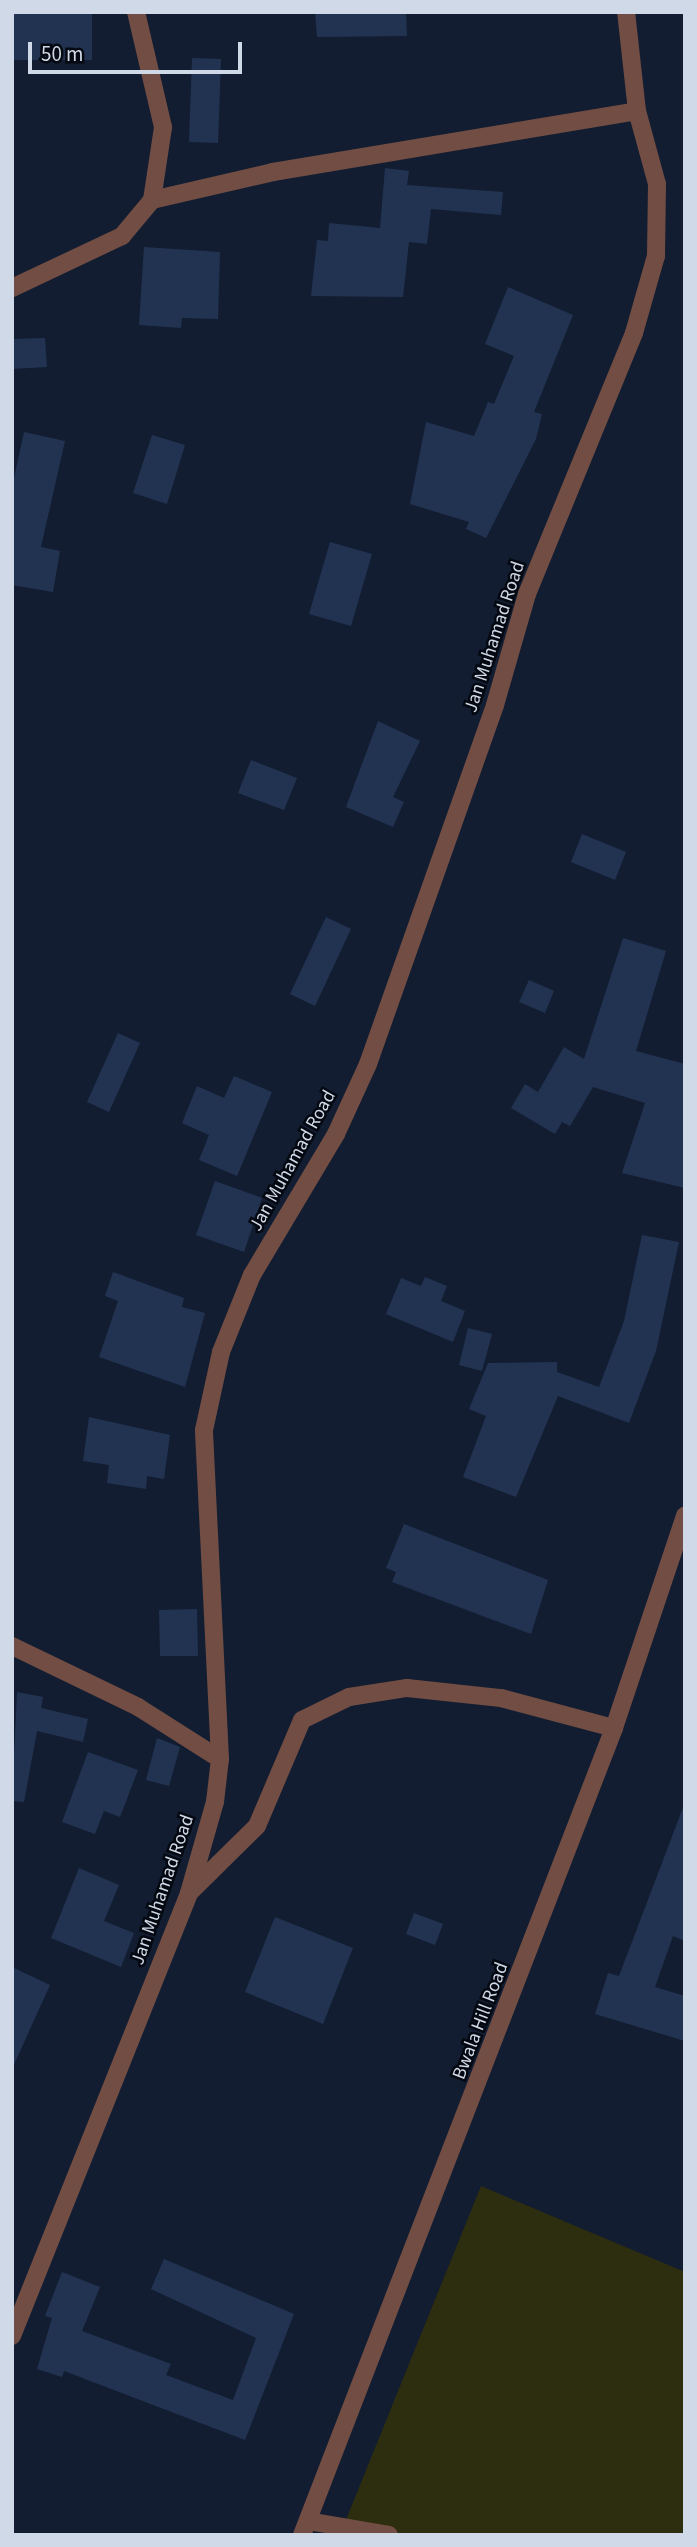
<!DOCTYPE html>
<html>
<head>
<meta charset="utf-8">
<style>
  body { margin:0 }
  #map { position:relative; width:697px; height:2547px; overflow:hidden; background:#121d31; font-family:"Source Sans 3",sans-serif }
  div>[style] { position:absolute }
  .green>* { inset:0; background:#2d2d0f }
  .building>* { inset:0; background:#223352 }
  .minor>* { height:18px; margin:-9px; padding:0 9px; transform-origin:9px; border-radius:9px; background:#724d43 }
  .tertiary>* { height:18px; margin:-9px; padding:0 9px; transform-origin:9px; border-radius:9px; background:#724d43 }
  span { translate:-50% -50%; white-space:nowrap; text-align:center; line-height:1.15; -webkit-text-stroke:5px #040810; paint-order:stroke }
  .street-label { font-size:19px; color:#d0d9e7 }
  .frame { position:absolute; inset:0; border:14px solid #d0d9e7; pointer-events:none }
  .scale { position:absolute; left:28px; top:42px; width:214px; height:32px; box-sizing:border-box; border:4px solid #d0d9e7; border-top:0; padding-left:9px; font-size:21px; line-height:24px; white-space:nowrap; color:#d0d9e7; -webkit-text-stroke:5px #040810; paint-order:stroke }
</style>
</head>
<body>
<div id="map">
  <div class="green">
    <div style="clip-path:polygon(481px 2186px,685px 2272px,685px 2535px,368px 2535px,343px 2527px)"></div>
  </div>
  <div class="building">
    <div style="clip-path:polygon(12px 12px,92px 12px,92px 60px,12px 60px)"></div>
    <div style="clip-path:polygon(315px 12px,406px 12px,407px 36px,317px 37px)"></div>
    <div style="clip-path:polygon(192px 58px,221px 59px,218px 143px,189px 142px)"></div>
    <div style="clip-path:polygon(385px 168px,409px 171px,407px 185px,503px 192px,501px 215px,431px 209px,427px 244px,409px 242px,403px 297px,311px 296px,317px 240px,328px 241px,329px 223px,380px 228px)"></div>
    <div style="clip-path:polygon(144px 247px,220px 252px,218px 319px,182px 318px,181px 328px,139px 325px)"></div>
    <div style="clip-path:polygon(508px 287px,573px 315px,534px 412px,542px 414px,536px 439px,486px 538px,466px 529px,469px 522px,410px 504px,426px 422px,474px 436px,488px 402px,494px 404px,514px 356px,485px 344px)"></div>
    <div style="clip-path:polygon(45px 338px,47px 367px,12px 369px,12px 339px)"></div>
    <div style="clip-path:polygon(24px 432px,65px 441px,41px 547px,60px 551px,53px 592px,12px 585px,12px 487px)"></div>
    <div style="clip-path:polygon(152px 435px,185px 445px,167px 504px,133px 493px)"></div>
    <div style="clip-path:polygon(330px 542px,372px 554px,351px 626px,309px 614px)"></div>
    <div style="clip-path:polygon(378px 721px,420px 741px,393px 797px,404px 802px,393px 827px,346px 807px)"></div>
    <div style="clip-path:polygon(251px 760px,297px 778px,284px 810px,238px 793px)"></div>
    <div style="clip-path:polygon(582px 834px,626px 852px,615px 880px,571px 862px)"></div>
    <div style="clip-path:polygon(326px 917px,351px 929px,315px 1006px,290px 994px)"></div>
    <div style="clip-path:polygon(623px 938px,666px 951px,636px 1051px,685px 1064px,685px 1188px,622px 1173px,645px 1103px,593px 1087px,570px 1126px,562px 1122px,555px 1134px,511px 1108px,525px 1084px,538px 1092px,564px 1047px,584px 1059px)"></div>
    <div style="clip-path:polygon(529px 980px,554px 991px,545px 1013px,519px 1002px)"></div>
    <div style="clip-path:polygon(118px 1033px,140px 1043px,109px 1112px,87px 1102px)"></div>
    <div style="clip-path:polygon(234px 1076px,272px 1092px,237px 1176px,199px 1160px,209px 1135px,182px 1123px,197px 1086px,224px 1098px)"></div>
    <div style="clip-path:polygon(215px 1181px,262px 1198px,244px 1252px,196px 1235px)"></div>
    <div style="clip-path:polygon(642px 1235px,679px 1242px,656px 1351px,629px 1423px,558px 1396px,516px 1497px,463px 1477px,486px 1416px,469px 1409px,488px 1363px,557px 1362px,557px 1372px,599px 1387px,624px 1321px)"></div>
    <div style="clip-path:polygon(113px 1272px,184px 1298px,182px 1307px,205px 1313px,185px 1387px,99px 1357px,118px 1301px,105px 1296px)"></div>
    <div style="clip-path:polygon(425px 1277px,447px 1286px,441px 1301px,465px 1311px,453px 1342px,386px 1314px,401px 1278px,421px 1286px)"></div>
    <div style="clip-path:polygon(468px 1328px,492px 1334px,482px 1371px,459px 1365px)"></div>
    <div style="clip-path:polygon(89px 1417px,170px 1435px,164px 1479px,147px 1476px,146px 1489px,107px 1483px,109px 1465px,83px 1461px)"></div>
    <div style="clip-path:polygon(404px 1524px,548px 1580px,531px 1634px,392px 1582px,396px 1572px,386px 1568px)"></div>
    <div style="clip-path:polygon(197px 1609px,198px 1656px,160px 1656px,159px 1610px)"></div>
    <div style="clip-path:polygon(17px 1692px,43px 1697px,41px 1708px,88px 1719px,83px 1742px,37px 1731px,24px 1802px,12px 1801px)"></div>
    <div style="clip-path:polygon(157px 1738px,180px 1747px,169px 1786px,146px 1780px)"></div>
    <div style="clip-path:polygon(88px 1752px,138px 1770px,120px 1817px,104px 1811px,95px 1834px,62px 1822px)"></div>
    <div style="clip-path:polygon(684px 1805px,685px 1941px,673px 1936px,655px 1987px,685px 1996px,685px 2041px,595px 2014px,608px 1973px,619px 1976px)"></div>
    <div style="clip-path:polygon(79px 1868px,119px 1885px,104px 1921px,134px 1933px,121px 1967px,51px 1938px)"></div>
    <div style="clip-path:polygon(414px 1913px,443px 1924px,435px 1945px,406px 1934px)"></div>
    <div style="clip-path:polygon(275px 1917px,353px 1948px,323px 2024px,245px 1992px)"></div>
    <div style="clip-path:polygon(12px 1967px,50px 1985px,12px 2069px)"></div>
    <div style="clip-path:polygon(164px 2259px,294px 2314px,245px 2440px,64px 2371px,62px 2377px,37px 2369px,52px 2318px,45px 2316px,62px 2272px,100px 2287px,82px 2331px,171px 2364px,166px 2375px,233px 2400px,256px 2338px,151px 2289px)"></div>
  </div>
  <div class="minor">
    <div style="left:152px;top:200px;width:124px;rotate:-13deg"></div>
    <div style="left:273px;top:172px;width:369px;rotate:-9.5deg"></div>
    <div style="left:12px;top:288px;width:122px;rotate:-25.3deg"></div>
    <div style="left:122px;top:236px;width:47px;rotate:-50.2deg"></div>
    <div style="left:152px;top:200px;width:74px;rotate:-81.4deg"></div>
    <div style="left:163px;top:127px;width:118px;rotate:-103.2deg"></div>
    <div style="left:12px;top:1646px;width:140px;rotate:25.8deg"></div>
    <div style="left:138px;top:1707px;width:97px;rotate:32.4deg"></div>
    <div style="left:189px;top:1893px;width:95px;rotate:-44.6deg"></div>
    <div style="left:257px;top:1826px;width:115px;rotate:-67deg"></div>
    <div style="left:302px;top:1720px;width:52px;rotate:-26.1deg"></div>
    <div style="left:349px;top:1697px;width:59px;rotate:-8.8deg"></div>
    <div style="left:407px;top:1688px;width:95px;rotate:6.1deg"></div>
    <div style="left:501px;top:1698px;width:117px;rotate:14.9deg"></div>
    <div style="left:12px;top:2336px;width:477px;rotate:-68.2deg"></div>
    <div style="left:189px;top:1893px;width:95px;rotate:-74.1deg"></div>
    <div style="left:215px;top:1802px;width:43px;rotate:-83.4deg"></div>
    <div style="left:220px;top:1759px;width:329px;rotate:-92.8deg"></div>
    <div style="left:204px;top:1430px;width:80px;rotate:-77.7deg"></div>
    <div style="left:221px;top:1352px;width:83px;rotate:-68.1deg"></div>
    <div style="left:252px;top:1275px;width:164px;rotate:-59.2deg"></div>
    <div style="left:336px;top:1134px;width:77px;rotate:-65.4deg"></div>
    <div style="left:368px;top:1064px;width:381px;rotate:-70.5deg"></div>
    <div style="left:495px;top:705px;width:116px;rotate:-73.9deg"></div>
    <div style="left:527px;top:594px;width:282px;rotate:-67.7deg"></div>
    <div style="left:634px;top:333px;width:80px;rotate:-74.1deg"></div>
    <div style="left:656px;top:256px;width:72px;rotate:-89.2deg"></div>
    <div style="left:657px;top:184px;width:76px;rotate:-105.3deg"></div>
    <div style="left:637px;top:111px;width:100px;rotate:-96.3deg"></div>
    <div style="left:308px;top:2521px;width:82px;rotate:9.8deg"></div>
  </div>
  <div class="tertiary">
    <div style="left:302px;top:2535px;width:865px;rotate:-68.86deg"></div>
    <div style="left:614px;top:1728px;width:224px;rotate:-71.5deg"></div>
  </div>
  <div class="street-label">
    <span style="left:495px;top:637px;rotate:-72deg">Jan Muhamad Road</span>
    <span style="left:293px;top:1161px;rotate:-61deg">Jan Muhamad Road</span>
    <span style="left:163px;top:1890px;rotate:-71deg">Jan Muhamad Road</span>
    <span style="left:481px;top:2021px;rotate:-69deg">Bwala Hill Road</span>
  </div>
  <div class="frame"></div>
  <div class="scale">50 m</div>
</div>
</body>
</html>
